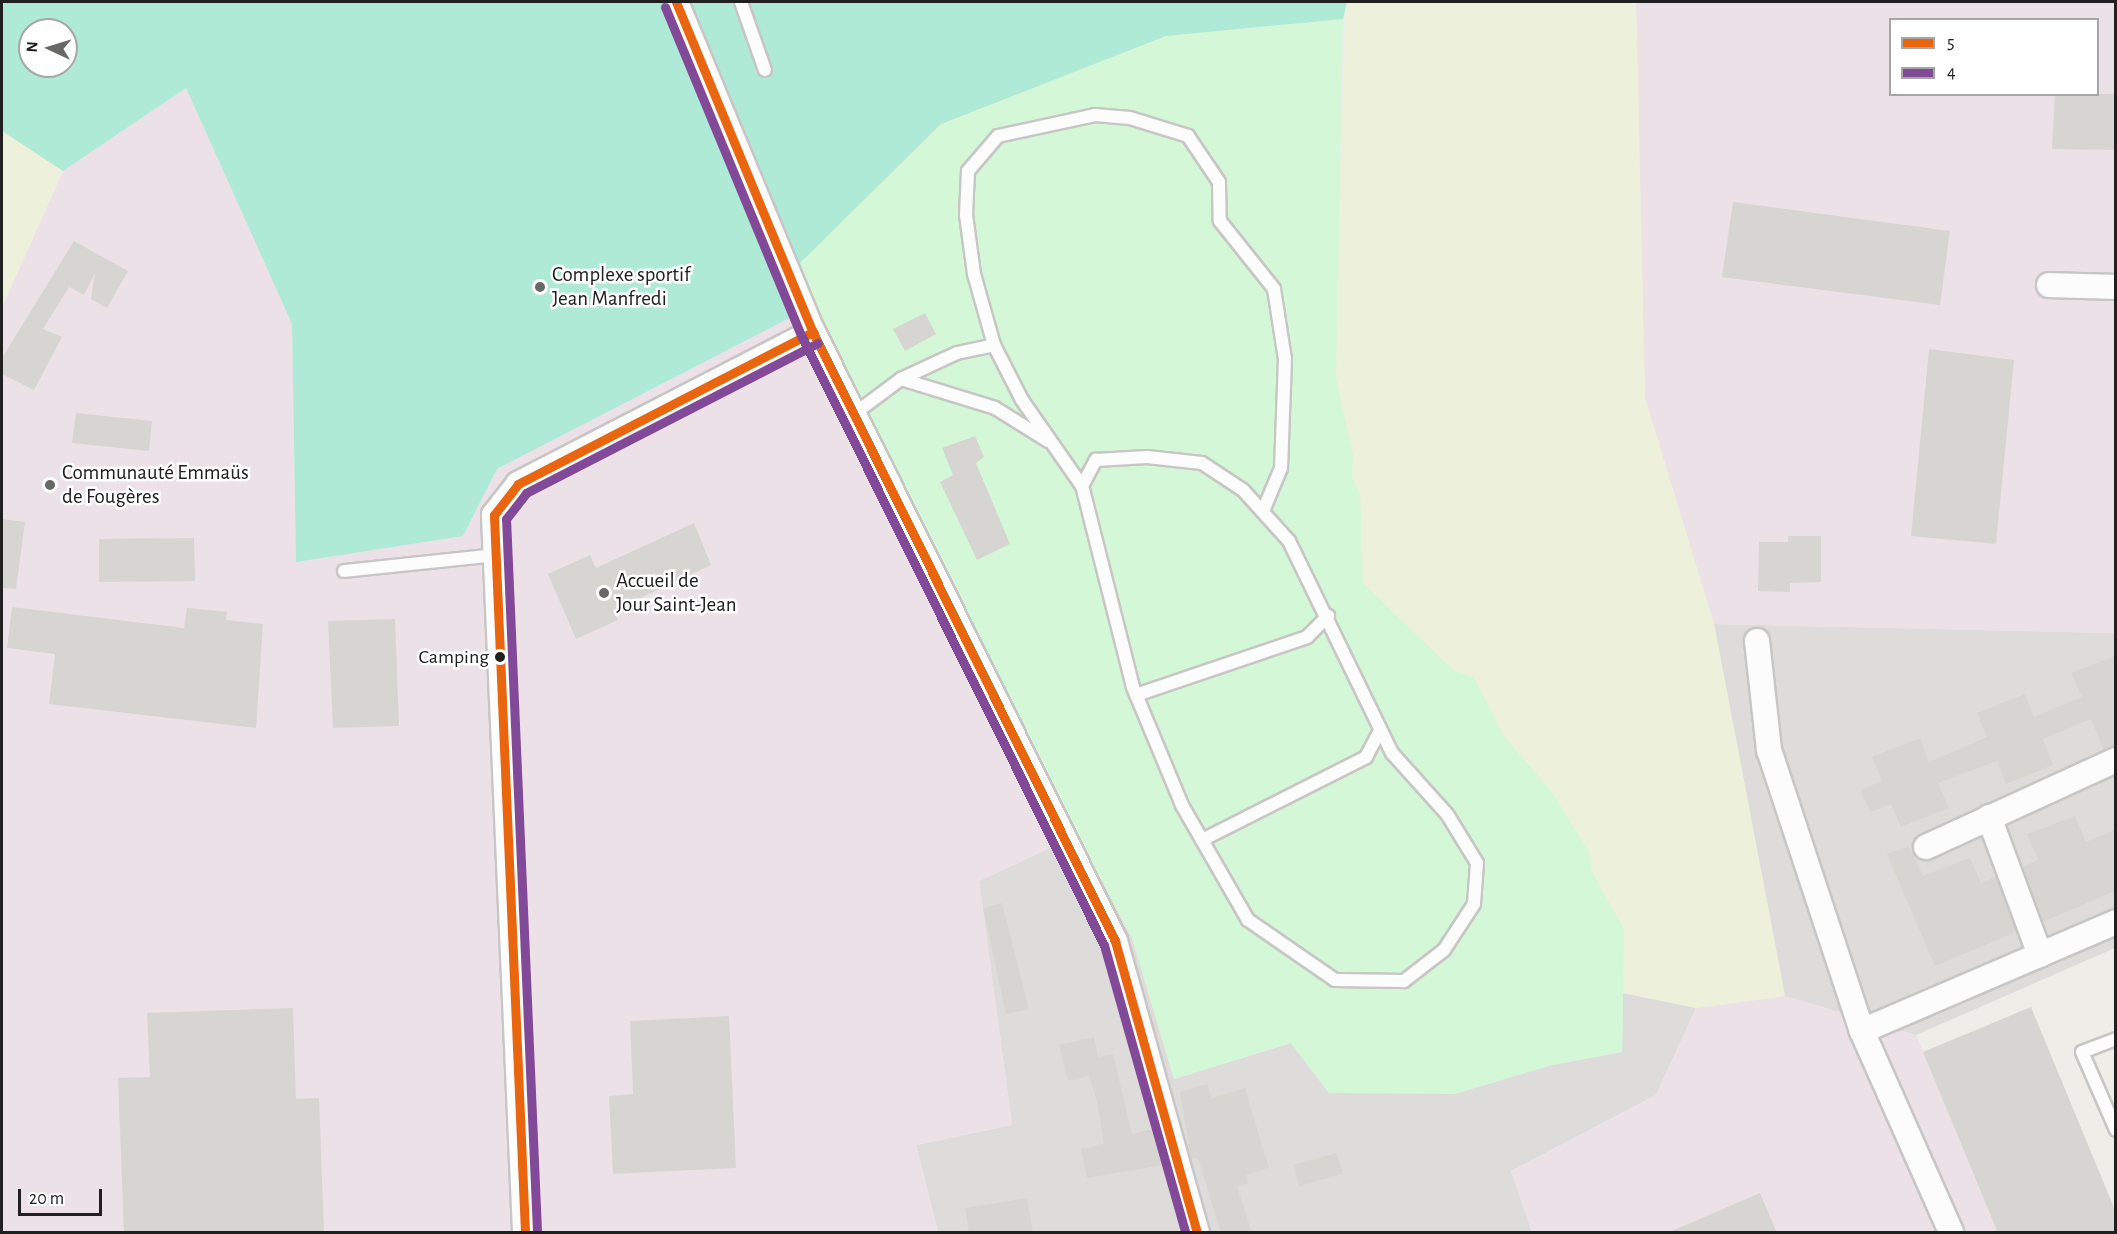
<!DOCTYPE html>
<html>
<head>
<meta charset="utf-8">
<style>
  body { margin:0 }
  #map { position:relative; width:2117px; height:1234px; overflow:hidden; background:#eeede8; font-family:"Alegreya Sans",sans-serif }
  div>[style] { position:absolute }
  .residential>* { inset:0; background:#dddcda }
  .industrial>* { inset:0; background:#ece1e7 }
  .farmland>* { inset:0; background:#edf0da }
  .park>* { inset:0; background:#d4f7d8 }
  .pitch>* { inset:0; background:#afead6 }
  .building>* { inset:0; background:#d7d5d1 }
  .roads { filter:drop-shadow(2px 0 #c7c6c4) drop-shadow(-2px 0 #c7c6c4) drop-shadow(0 2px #c7c6c4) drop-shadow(0 -2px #c7c6c4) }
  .lane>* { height:12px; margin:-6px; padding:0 6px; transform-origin:6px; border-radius:6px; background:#fcfcfc }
  .street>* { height:24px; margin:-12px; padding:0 12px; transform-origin:12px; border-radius:12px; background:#fcfcfc }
  .bus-1>* { height:9px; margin:-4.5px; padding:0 4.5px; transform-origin:4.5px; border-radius:4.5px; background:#e9660f }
  .bus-2>* { height:9px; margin:-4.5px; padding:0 4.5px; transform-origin:4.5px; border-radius:4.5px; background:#814997 }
  .dots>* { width:16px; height:16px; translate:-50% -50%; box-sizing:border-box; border:3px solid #fff; border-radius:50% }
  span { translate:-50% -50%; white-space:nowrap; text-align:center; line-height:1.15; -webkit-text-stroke:5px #fff; paint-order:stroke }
  .bus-label { font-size:20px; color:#202020 }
  .right { translate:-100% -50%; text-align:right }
  .poi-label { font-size:21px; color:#202020 }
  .left { translate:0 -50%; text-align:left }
  .frame { position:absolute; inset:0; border:3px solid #202020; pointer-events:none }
  .legend { position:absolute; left:1889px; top:18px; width:210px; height:78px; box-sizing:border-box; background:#fff; border:2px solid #a6a6a6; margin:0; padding:8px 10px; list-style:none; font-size:18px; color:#202020 }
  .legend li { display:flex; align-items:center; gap:12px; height:30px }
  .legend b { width:30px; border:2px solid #a6a6a6 }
  .north { position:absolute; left:18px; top:18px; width:60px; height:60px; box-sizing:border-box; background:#fff; border:2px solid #a6a6a6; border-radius:50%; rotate:274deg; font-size:16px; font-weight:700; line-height:24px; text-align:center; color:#202020 }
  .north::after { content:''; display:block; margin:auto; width:21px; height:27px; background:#686866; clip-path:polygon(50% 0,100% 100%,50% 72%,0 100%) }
  .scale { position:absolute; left:18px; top:1189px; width:84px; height:27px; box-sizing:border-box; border:3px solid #202020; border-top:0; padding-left:8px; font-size:18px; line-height:21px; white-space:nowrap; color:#202020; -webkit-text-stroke:4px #fff; paint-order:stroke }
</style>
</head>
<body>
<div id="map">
  <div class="residential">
    <div style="clip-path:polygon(1714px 624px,2115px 633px,2115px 948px,1916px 1035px,1785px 996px)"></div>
    <div style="clip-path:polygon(1078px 835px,1132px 938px,1174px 1079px,1291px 1043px,1329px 1093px,1552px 1065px,1622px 1052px,1623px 993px,1696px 1008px,1656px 1095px,1511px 1171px,1532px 1232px,938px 1232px,916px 1145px,1012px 1125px,979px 881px)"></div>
  </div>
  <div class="industrial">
    <div style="clip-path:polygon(evenodd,1636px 2px,2115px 2px,2115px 633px,1714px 624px,1645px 398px,1636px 2px,1890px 20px,2098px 20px,2098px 94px,1890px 94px,1890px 20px)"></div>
    <div style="clip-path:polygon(186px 88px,292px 324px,296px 561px,463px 536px,497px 469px,813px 306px,925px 539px,1078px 835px,979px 881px,1012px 1125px,916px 1145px,938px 1232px,2px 1232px,2px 307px,63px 171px)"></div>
    <div style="clip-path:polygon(1785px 996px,1916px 1035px,1998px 1232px,1532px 1232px,1511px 1171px,1656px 1095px,1696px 1008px)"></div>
  </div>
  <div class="farmland">
    <div style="clip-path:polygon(1347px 2px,1636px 2px,1645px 398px,1714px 624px,1785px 996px,1696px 1008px,1623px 993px,1624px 929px,1592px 872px,1589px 851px,1551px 791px,1504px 736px,1474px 677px,1453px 670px,1363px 583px,1360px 493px,1352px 477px,1353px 455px,1336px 378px,1334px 322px)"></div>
    <div style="clip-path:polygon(2px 131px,63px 171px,2px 307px)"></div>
  </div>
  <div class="park">
    <div style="clip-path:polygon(1343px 19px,1336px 378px,1353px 455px,1352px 477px,1360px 493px,1363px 583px,1453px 670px,1474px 677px,1504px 736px,1551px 791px,1589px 852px,1592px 872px,1624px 929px,1622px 1052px,1552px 1065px,1455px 1094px,1329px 1093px,1291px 1043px,1174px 1079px,1132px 938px,925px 539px,795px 268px,941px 124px,1166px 36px)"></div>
  </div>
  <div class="pitch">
    <div style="clip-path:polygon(evenodd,2px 2px,1347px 2px,1343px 19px,1166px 36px,941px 124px,795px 268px,813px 306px,497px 469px,463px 536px,296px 562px,292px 324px,186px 88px,63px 171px,2px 131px,2px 2px,30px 30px,66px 30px,66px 66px,30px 66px,30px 30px)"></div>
  </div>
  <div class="building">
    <div style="clip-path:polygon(2055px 94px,2115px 94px,2115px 150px,2052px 149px)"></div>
    <div style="clip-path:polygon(1733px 202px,1950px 231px,1940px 305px,1722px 277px)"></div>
    <div style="clip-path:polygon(74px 241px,128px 271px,107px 308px,91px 299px,95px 273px,84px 295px,69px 287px,43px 329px,62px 337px,34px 390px,2px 374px,2px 358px)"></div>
    <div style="clip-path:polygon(925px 313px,936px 334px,905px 351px,893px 329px)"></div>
    <div style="clip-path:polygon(1929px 349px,2014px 360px,1996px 544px,1911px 536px)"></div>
    <div style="clip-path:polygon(76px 413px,152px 421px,149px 451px,72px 443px)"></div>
    <div style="clip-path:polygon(975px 436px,984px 457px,976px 463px,1010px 544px,977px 560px,940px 482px,953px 475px,942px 448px)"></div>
    <div style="clip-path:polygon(2px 519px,25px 522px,16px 589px,2px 588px)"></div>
    <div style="clip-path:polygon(694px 523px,711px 565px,613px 611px,618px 620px,576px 639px,548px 574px,590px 555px,596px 568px)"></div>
    <div style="clip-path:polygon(1788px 536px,1821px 536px,1821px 582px,1790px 583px,1790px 592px,1758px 591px,1759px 542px,1788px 542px)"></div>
    <div style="clip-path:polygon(194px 538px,195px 581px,99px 582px,99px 539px)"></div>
    <div style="clip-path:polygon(12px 607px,184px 628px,187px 608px,227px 612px,226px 620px,263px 624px,256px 728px,49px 704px,55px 654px,7px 648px)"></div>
    <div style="clip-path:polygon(395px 619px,399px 726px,333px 728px,328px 621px)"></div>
    <div style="clip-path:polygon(2115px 656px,2115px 746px,2104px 750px,2091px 719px,2043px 739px,2053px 765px,2006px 784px,1997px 761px,1938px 783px,1949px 808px,1901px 827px,1891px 804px,1870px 812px,1860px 790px,1882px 781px,1872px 757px,1920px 738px,1929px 762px,1987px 737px,1977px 713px,2025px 694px,2034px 717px,2082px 697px,2071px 673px)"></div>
    <div style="clip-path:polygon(2075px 816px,2086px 842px,2115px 830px,2115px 891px,2043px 922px,2023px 867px,2038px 860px,2027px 834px)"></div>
    <div style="clip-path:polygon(1909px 846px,1923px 876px,1970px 858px,1981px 883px,1996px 877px,2016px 932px,1935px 966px,1887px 854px)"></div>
    <div style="clip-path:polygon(1002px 903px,1029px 1009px,1006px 1014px,983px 908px)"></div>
    <div style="clip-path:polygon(2031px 1007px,2115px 1210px,2115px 1233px,1998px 1233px,1923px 1052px)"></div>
    <div style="clip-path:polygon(293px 1008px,296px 1099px,319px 1098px,324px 1233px,124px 1233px,118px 1078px,150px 1077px,147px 1013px)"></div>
    <div style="clip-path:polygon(729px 1016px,736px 1168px,613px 1174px,609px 1096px,633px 1094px,630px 1021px)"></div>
    <div style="clip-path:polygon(1094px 1037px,1098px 1057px,1113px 1054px,1132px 1134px,1153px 1129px,1163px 1165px,1087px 1178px,1081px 1149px,1104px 1144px,1097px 1101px,1089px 1076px,1068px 1081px,1059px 1045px)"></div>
    <div style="clip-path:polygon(1207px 1084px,1212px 1098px,1245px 1088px,1261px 1142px,1269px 1168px,1246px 1175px,1248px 1184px,1237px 1187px,1252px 1233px,1221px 1233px,1198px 1158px,1191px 1159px,1180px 1092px)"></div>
    <div style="clip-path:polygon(1337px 1153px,1343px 1174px,1299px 1186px,1293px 1165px)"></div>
    <div style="clip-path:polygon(1760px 1193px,1777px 1233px,1667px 1233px)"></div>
    <div style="clip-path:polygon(1027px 1198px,1033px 1233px,969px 1233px,965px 1208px)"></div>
  </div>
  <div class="roads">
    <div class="lane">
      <div style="left:741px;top:2px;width:72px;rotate:70.6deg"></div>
      <div style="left:901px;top:379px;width:98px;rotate:17.1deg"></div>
      <div style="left:995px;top:408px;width:62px;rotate:31.9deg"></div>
      <div style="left:854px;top:414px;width:59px;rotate:-36.7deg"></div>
      <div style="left:901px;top:379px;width:62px;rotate:-24.9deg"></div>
      <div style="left:957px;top:353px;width:38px;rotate:-12deg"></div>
      <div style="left:1147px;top:457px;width:55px;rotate:6.2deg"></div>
      <div style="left:1202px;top:463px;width:49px;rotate:33.4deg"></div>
      <div style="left:1243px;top:490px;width:69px;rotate:48deg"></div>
      <div style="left:1289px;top:541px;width:236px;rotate:64.1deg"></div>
      <div style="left:1392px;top:753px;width:82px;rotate:48deg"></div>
      <div style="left:1447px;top:814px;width:57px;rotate:58.5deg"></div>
      <div style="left:1477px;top:863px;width:41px;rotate:94.2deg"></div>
      <div style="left:1474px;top:904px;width:55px;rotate:123.1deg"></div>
      <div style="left:1444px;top:950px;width:51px;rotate:142.2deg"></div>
      <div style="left:1404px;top:981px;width:69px;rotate:-179.2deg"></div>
      <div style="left:1335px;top:980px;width:106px;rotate:-145.4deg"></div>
      <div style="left:1248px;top:920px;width:133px;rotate:-119.9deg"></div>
      <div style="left:1182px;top:805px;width:128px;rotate:-112.6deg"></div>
      <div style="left:1133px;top:687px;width:207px;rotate:-104.2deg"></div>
      <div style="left:1082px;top:486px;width:30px;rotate:-62deg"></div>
      <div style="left:1096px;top:460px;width:51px;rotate:-3.4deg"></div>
      <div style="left:1082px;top:486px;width:105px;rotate:-124.9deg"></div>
      <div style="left:1022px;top:400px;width:62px;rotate:-117deg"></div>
      <div style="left:994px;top:345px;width:74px;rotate:-105.7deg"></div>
      <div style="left:974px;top:274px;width:60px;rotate:-97.7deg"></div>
      <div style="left:966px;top:215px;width:44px;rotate:-87.4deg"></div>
      <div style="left:968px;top:171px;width:46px;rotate:-49.4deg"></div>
      <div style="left:998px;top:136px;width:99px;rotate:-12.2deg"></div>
      <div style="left:1095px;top:115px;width:35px;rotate:5deg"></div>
      <div style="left:1130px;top:118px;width:61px;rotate:17.2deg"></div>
      <div style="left:1188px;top:136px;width:55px;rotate:56deg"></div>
      <div style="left:1219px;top:182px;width:39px;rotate:89deg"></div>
      <div style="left:1220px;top:221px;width:87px;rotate:51.5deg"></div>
      <div style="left:1274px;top:289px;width:71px;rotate:81.1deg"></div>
      <div style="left:1285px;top:359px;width:109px;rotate:92.1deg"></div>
      <div style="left:1281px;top:468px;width:47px;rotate:112.7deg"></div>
      <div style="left:344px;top:571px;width:152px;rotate:-6deg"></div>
      <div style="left:1136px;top:695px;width:181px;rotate:-18.7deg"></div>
      <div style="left:1307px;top:637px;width:30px;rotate:-45deg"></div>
      <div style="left:1202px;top:840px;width:184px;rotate:-26.8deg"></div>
      <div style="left:1366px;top:757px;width:30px;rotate:-62deg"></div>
      <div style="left:2116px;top:1039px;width:36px;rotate:159deg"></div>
      <div style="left:2082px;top:1052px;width:85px;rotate:66.4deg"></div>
    </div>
    <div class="street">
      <div style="left:676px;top:2px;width:357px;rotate:67.5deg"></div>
      <div style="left:813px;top:332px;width:680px;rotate:63.62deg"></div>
      <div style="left:1115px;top:941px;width:302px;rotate:74.3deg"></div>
      <div style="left:2049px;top:285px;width:67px;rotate:1.7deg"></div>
      <div style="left:1757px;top:641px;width:110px;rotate:83.7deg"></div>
      <div style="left:1769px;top:750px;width:296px;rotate:71.7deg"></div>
      <div style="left:1862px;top:1031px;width:220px;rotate:66.1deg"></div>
      <div style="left:1989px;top:817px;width:147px;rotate:69.7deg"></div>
      <div style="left:1926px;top:847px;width:209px;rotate:-24.6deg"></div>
      <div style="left:1862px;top:1031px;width:276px;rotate:-23.2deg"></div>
      <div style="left:525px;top:1232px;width:718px;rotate:-92.48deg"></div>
      <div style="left:494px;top:515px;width:39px;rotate:-52deg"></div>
      <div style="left:518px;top:484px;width:332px;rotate:-27.3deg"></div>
    </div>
  </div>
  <div class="bus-1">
    <div style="left:676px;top:2px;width:357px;rotate:67.5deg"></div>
    <div style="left:813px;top:332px;width:680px;rotate:63.62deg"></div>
    <div style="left:1115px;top:941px;width:302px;rotate:74.3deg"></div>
    <div style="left:525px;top:1232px;width:718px;rotate:-92.48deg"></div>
    <div style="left:494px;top:515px;width:39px;rotate:-52deg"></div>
    <div style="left:518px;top:484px;width:332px;rotate:-27.3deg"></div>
  </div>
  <div class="bus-2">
    <div style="left:665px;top:7px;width:357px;rotate:67.5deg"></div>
    <div style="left:802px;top:337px;width:679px;rotate:63.59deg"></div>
    <div style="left:1104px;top:945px;width:298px;rotate:74.2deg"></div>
    <div style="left:537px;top:1231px;width:713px;rotate:-92.49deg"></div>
    <div style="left:506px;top:519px;width:33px;rotate:-52deg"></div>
    <div style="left:526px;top:493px;width:328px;rotate:-27.2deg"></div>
  </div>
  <div class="dots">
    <div style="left:540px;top:287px;background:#686866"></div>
    <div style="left:50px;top:485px;background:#686866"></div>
    <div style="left:604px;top:593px;background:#686866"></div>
    <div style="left:500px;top:657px;background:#202020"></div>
  </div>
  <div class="bus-label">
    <span class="right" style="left:489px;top:657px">Camping</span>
  </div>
  <div class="poi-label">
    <span class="left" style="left:552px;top:287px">Complexe sportif<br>Jean Manfredi</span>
    <span class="left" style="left:62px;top:485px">Communauté Emmaüs<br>de Fougères</span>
    <span class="left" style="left:616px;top:593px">Accueil de<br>Jour Saint-Jean</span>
  </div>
  <div class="frame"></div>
  <ul class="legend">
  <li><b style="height:8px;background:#e9660f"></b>5</li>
  <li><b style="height:8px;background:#814997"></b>4</li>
  </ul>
  <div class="north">N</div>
  <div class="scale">20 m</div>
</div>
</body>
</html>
